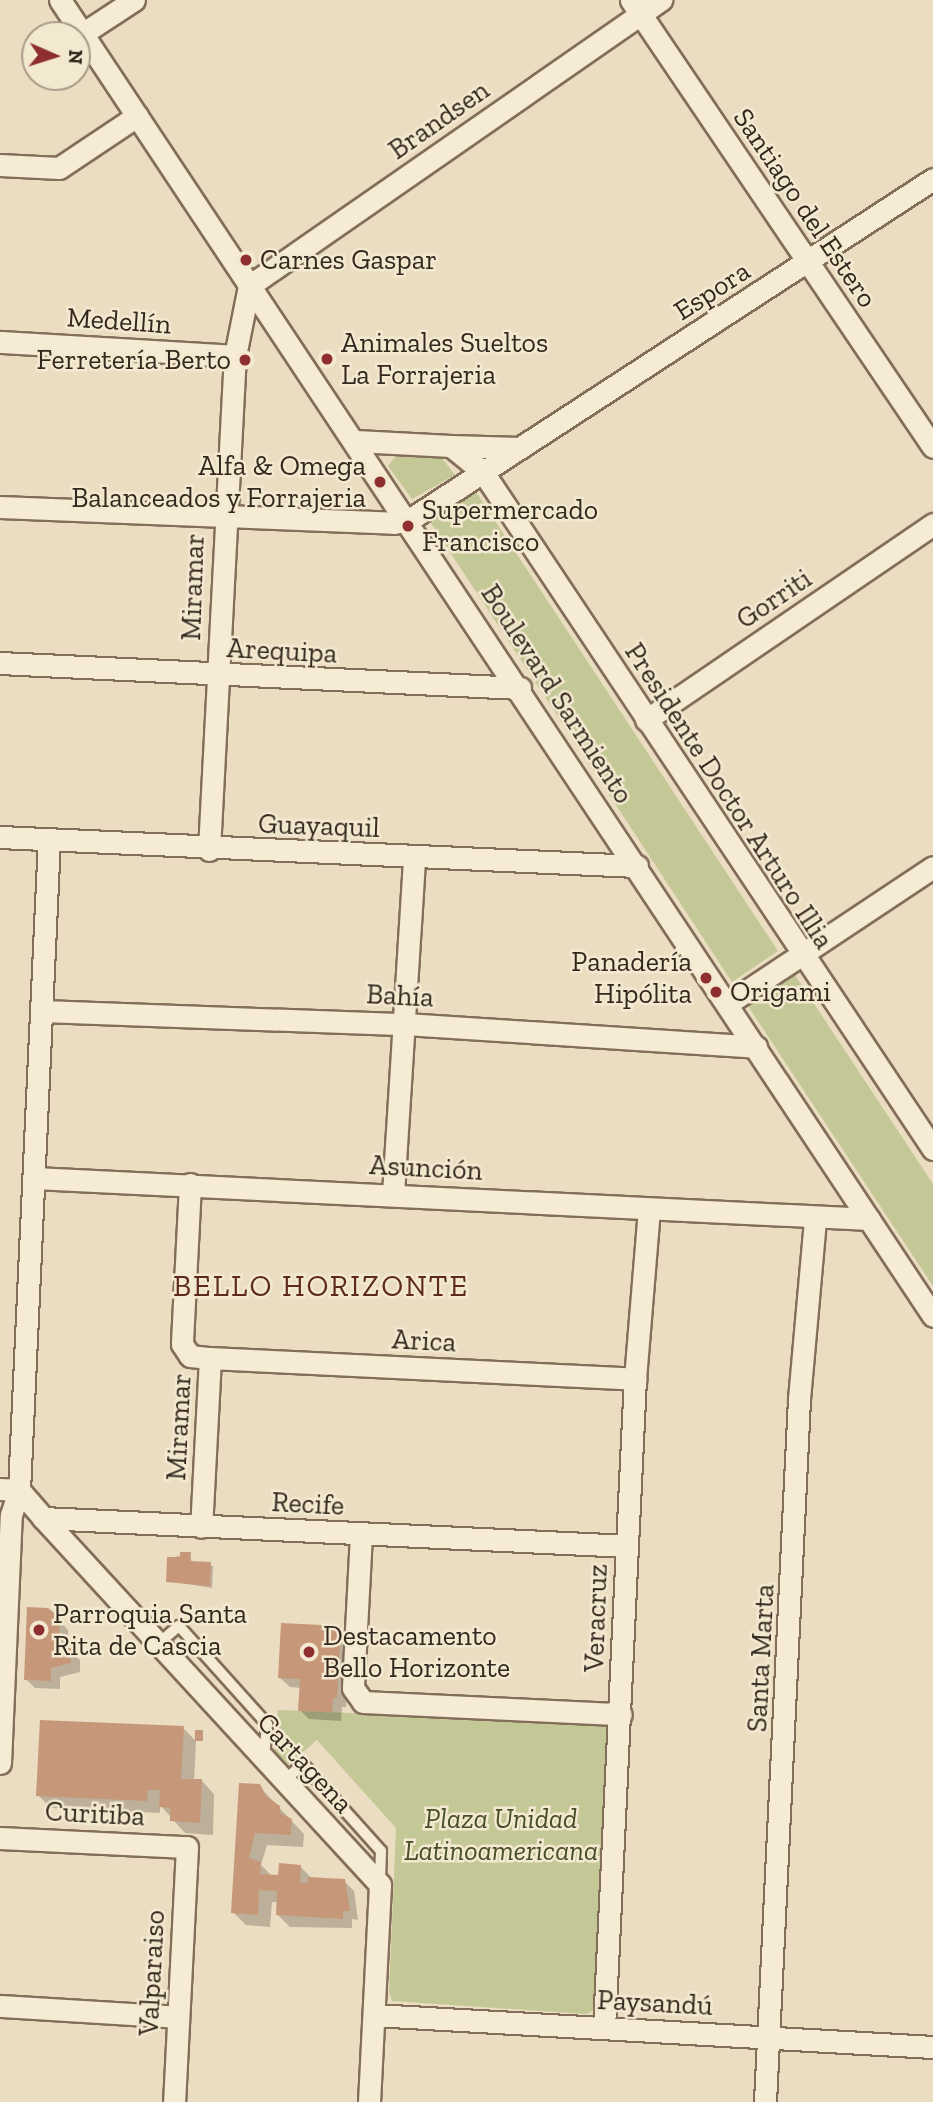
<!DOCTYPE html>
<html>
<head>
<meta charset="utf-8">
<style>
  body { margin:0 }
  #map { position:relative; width:933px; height:2102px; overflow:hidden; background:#ebddc1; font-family:"Zilla Slab",serif }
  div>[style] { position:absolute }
  .green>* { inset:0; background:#c4c896 }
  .shadow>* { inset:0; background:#0003 }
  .building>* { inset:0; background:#c7977a }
  .roads { filter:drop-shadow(2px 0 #836e5a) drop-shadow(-2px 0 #836e5a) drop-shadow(0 2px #836e5a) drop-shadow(0 -2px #836e5a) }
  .service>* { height:10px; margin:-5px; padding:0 5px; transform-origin:5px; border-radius:5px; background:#f6ebd4 }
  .minor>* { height:21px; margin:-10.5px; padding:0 10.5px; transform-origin:10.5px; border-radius:10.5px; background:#f6ebd4 }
  .dots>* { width:19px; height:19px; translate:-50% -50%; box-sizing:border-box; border:4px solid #f3e8d0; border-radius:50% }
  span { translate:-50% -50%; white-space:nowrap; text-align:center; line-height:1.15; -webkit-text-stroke:5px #f3e8d0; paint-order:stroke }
  .street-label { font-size:28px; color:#34271d }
  .poi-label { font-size:28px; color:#34271d }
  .left { translate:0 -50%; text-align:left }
  .right { translate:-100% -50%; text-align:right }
  .park-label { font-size:28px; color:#464f25; font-style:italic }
  .neighbourhood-label { font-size:30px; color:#5e2a20; letter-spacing:2px }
  .north { position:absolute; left:21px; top:21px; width:70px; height:70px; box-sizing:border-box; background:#f3e8d0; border:2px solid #a79b88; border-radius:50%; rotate:93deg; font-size:19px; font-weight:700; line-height:28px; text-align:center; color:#34271d }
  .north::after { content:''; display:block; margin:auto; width:24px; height:32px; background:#8e2e32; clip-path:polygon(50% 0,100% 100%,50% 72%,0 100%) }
</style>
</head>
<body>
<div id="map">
  <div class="green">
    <div style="clip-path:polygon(396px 456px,442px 458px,455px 475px,412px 499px,388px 466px)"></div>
    <div style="clip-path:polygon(474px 489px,778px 951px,732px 982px,429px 520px)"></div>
    <div style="clip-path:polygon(795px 975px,933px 1184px,933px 1286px,748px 1006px)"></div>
    <div style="clip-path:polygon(174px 1643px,258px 1734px,258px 1737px,173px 1644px)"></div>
    <div style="clip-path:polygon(278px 1710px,608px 1724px,594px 2010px,586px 2014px,392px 2001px,389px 1992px,396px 1828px,317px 1740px,286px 1767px,274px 1754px)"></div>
  </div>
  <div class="shadow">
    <div style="clip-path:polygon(190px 1554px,192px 1563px,213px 1566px,212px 1588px,168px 1581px,169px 1558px)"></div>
    <div style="clip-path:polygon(58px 1619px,68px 1630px,68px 1650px,80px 1660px,80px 1672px,60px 1677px,60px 1689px,35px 1688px,26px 1679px)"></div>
    <div style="clip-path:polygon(340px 1628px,350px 1638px,346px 1707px,342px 1707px,341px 1721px,309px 1719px,300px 1710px,301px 1688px,290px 1687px,280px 1678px)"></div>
    <div style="clip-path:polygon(183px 1728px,196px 1741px,194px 1781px,202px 1781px,214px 1794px,213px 1835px,185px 1833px,160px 1805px,160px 1813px,51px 1808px,38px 1795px)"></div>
    <div style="clip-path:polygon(259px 1786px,304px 1834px,303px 1847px,267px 1845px,261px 1865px,273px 1877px,300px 1866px,313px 1880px,344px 1881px,354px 1891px,358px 1920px,352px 1919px,352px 1928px,290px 1927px,277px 1914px,278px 1902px,272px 1902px,270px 1927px,246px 1925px,233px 1912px)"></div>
  </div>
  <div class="building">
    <div style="clip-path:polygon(180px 1552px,191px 1552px,190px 1561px,211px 1562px,210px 1586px,166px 1582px,167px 1557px,180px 1557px)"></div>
    <div style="clip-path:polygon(27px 1607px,48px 1608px,60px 1618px,58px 1648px,71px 1648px,71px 1663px,51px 1668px,51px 1681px,24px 1680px)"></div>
    <div style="clip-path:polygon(281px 1623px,341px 1626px,337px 1698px,333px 1698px,332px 1712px,298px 1711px,300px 1679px,278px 1678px)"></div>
    <div style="clip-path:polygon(40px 1720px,184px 1726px,181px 1779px,202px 1779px,200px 1823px,170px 1821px,170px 1808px,159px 1807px,160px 1790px,148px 1790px,147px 1801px,36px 1796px)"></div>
    <div style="clip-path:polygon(195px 1730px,203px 1730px,203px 1741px,195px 1741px)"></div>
    <div style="clip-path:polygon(239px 1783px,260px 1784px,266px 1796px,280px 1806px,280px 1813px,292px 1819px,291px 1835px,255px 1833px,249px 1858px,261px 1862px,260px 1874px,278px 1875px,279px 1863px,301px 1865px,300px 1883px,308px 1883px,308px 1877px,345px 1879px,350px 1911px,343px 1911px,343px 1919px,276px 1915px,277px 1891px,259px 1890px,258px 1915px,231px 1913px)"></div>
  </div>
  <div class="roads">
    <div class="service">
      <div style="left:158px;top:1644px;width:28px;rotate:-41deg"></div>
      <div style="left:179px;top:1626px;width:132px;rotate:48.1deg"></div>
      <div style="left:267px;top:1724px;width:34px;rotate:95deg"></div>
      <div style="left:284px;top:1781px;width:25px;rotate:-42deg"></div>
      <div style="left:303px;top:1764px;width:117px;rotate:48.1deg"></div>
      <div style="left:381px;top:1851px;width:30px;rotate:92deg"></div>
    </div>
    <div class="minor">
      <div style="left:60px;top:0;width:1579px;rotate:56.44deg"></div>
      <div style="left:631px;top:0;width:539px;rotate:55.96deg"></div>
      <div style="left:82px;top:34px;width:62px;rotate:-33.2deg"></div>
      <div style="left:0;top:165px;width:59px;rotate:2.9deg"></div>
      <div style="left:59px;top:168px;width:94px;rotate:-33.7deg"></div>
      <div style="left:249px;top:286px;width:502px;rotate:-34.77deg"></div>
      <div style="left:0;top:342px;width:235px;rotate:3.4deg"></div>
      <div style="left:356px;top:441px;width:95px;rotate:3deg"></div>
      <div style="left:451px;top:446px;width:41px;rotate:39.1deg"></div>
      <div style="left:483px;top:472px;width:813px;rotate:56.39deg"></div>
      <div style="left:451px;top:446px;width:69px;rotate:1.7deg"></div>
      <div style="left:0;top:507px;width:394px;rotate:2.3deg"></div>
      <div style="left:394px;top:523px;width:15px;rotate:-11deg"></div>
      <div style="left:409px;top:520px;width:625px;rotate:-33.05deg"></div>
      <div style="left:0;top:663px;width:521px;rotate:2.75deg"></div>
      <div style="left:646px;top:720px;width:348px;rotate:-34.3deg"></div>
      <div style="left:0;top:837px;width:638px;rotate:2.61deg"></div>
      <div style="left:209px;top:850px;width:495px;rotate:-87deg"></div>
      <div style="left:235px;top:356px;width:71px;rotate:-78.7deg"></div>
      <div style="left:727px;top:1004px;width:247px;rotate:-33.6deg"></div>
      <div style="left:42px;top:1011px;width:363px;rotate:2.1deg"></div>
      <div style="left:405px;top:1024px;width:352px;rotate:3.7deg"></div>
      <div style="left:34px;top:1178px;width:836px;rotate:2.81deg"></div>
      <div style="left:190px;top:1184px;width:160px;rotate:92.9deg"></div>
      <div style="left:182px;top:1344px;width:14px;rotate:56deg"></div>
      <div style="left:190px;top:1356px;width:20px;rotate:6deg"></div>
      <div style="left:210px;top:1358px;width:169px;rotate:93deg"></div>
      <div style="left:393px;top:1194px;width:337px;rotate:-86.4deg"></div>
      <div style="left:210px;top:1358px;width:426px;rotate:2.8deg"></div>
      <div style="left:0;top:1489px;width:19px;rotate:3deg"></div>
      <div style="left:19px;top:1490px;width:37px;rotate:49deg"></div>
      <div style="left:43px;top:1518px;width:585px;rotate:2.74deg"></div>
      <div style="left:43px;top:1518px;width:498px;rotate:47.4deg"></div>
      <div style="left:380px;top:1885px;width:217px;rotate:92.9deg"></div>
      <div style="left:361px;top:1534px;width:154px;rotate:93deg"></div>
      <div style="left:353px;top:1688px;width:17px;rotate:54deg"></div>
      <div style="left:363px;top:1702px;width:258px;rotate:2.7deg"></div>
      <div style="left:0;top:1763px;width:248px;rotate:-87.5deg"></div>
      <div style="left:11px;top:1515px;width:26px;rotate:-72deg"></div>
      <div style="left:19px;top:1490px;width:651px;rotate:-87.36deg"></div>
      <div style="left:0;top:1838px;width:187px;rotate:2.8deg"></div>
      <div style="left:187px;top:1847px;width:255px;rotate:92.9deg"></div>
      <div style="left:0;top:2006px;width:178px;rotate:3.5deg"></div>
      <div style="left:374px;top:2015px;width:560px;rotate:3.28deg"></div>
      <div style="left:604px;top:2028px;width:650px;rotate:-87.27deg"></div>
      <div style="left:635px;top:1379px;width:170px;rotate:-85.3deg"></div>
      <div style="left:765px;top:2102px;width:704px;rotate:-87.23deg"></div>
      <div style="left:799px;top:1399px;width:182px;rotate:-84.9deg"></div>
    </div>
  </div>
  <div class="dots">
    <div style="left:246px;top:260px;background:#8e2e32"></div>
    <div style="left:327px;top:359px;background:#8e2e32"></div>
    <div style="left:245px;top:360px;background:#8e2e32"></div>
    <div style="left:380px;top:482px;background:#8e2e32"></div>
    <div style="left:408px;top:526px;background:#8e2e32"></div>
    <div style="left:706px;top:978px;background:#8e2e32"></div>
    <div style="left:716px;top:992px;background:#8e2e32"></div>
    <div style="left:39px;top:1630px;background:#8e2e32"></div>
    <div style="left:309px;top:1652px;background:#8e2e32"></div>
  </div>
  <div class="street-label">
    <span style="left:439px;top:120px;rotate:-35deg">Brandsen</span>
    <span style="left:805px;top:208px;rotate:56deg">Santiago del Estero</span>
    <span style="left:712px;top:291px;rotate:-33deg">Espora</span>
    <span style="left:119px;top:321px;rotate:4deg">Medellín</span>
    <span style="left:193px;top:587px;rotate:-88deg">Miramar</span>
    <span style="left:774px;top:599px;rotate:-34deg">Gorriti</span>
    <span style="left:282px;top:651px;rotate:3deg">Arequipa</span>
    <span style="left:557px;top:694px;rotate:57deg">Boulevard Sarmiento</span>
    <span style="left:729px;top:796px;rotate:57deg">Presidente Doctor Arturo Illia</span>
    <span style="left:319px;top:826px;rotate:2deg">Guayaquil</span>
    <span style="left:400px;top:996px;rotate:3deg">Bahía</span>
    <span style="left:426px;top:1168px;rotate:3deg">Asunción</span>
    <span style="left:424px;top:1341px;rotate:3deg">Arica</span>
    <span style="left:179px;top:1427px;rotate:-87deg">Miramar</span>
    <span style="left:308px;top:1504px;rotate:3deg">Recife</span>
    <span style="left:596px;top:1618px;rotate:-88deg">Veracruz</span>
    <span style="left:761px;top:1658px;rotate:-87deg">Santa Marta</span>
    <span style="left:305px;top:1763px;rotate:47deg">Cartagena</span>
    <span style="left:95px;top:1814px;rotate:3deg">Curitiba</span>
    <span style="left:152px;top:1973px;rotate:-87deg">Valparaiso</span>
    <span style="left:655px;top:2003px;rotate:3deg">Paysandú</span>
  </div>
  <div class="poi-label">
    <span class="left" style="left:260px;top:260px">Carnes Gaspar</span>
    <span class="left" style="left:341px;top:359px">Animales Sueltos<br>La Forrajeria</span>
    <span class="right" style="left:231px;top:360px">Ferretería Berto</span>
    <span class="right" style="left:366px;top:482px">Alfa &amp; Omega<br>Balanceados y Forrajeria</span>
    <span class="left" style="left:422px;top:526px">Supermercado<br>Francisco</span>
    <span class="right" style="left:692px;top:978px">Panadería<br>Hipólita</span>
    <span class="left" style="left:730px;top:992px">Origami</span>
    <span class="left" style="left:53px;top:1630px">Parroquia Santa<br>Rita de Cascia</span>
    <span class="left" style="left:323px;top:1652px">Destacamento<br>Bello Horizonte</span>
  </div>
  <div class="park-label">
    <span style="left:501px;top:1835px">Plaza Unidad<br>Latinoamericana</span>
  </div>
  <div class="neighbourhood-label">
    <span style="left:321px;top:1286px">BELLO HORIZONTE</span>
  </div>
  <div class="north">N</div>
</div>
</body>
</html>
